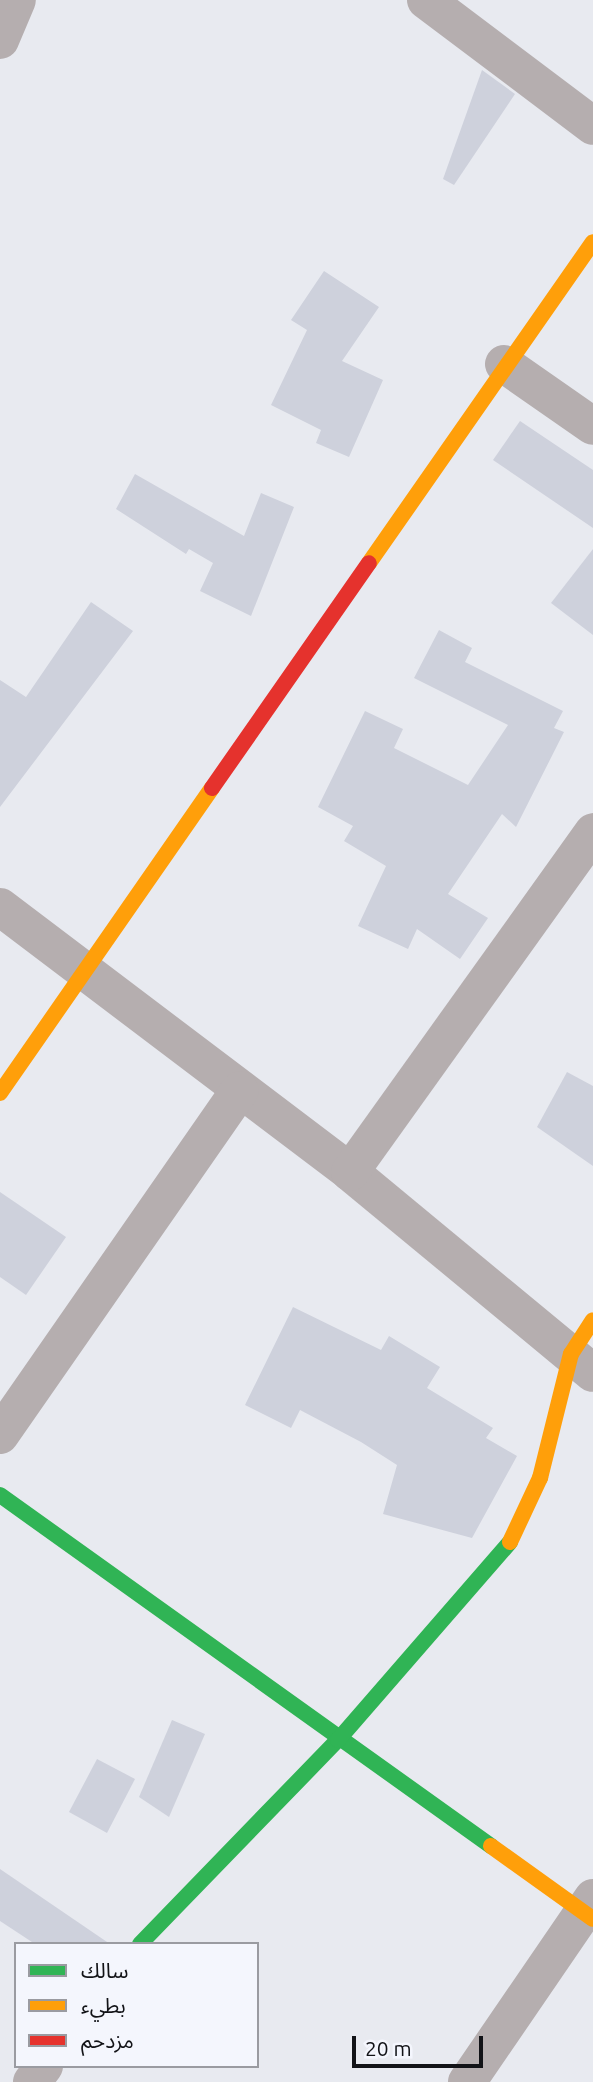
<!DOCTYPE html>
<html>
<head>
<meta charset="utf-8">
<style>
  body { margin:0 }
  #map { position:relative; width:593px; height:2082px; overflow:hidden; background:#e8eaf0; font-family:Ubuntu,"Noto Sans Arabic",sans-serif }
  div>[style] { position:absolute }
  .building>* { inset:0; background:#ced1dc }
  .street>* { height:38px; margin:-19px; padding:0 19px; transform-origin:19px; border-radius:19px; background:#b5aeaf }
  .fast>* { height:16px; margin:-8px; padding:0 8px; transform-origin:8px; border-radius:8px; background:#30b455 }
  .slow>* { height:16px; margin:-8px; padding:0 8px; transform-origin:8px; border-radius:8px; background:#ff9f0a }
  .jam>* { height:16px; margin:-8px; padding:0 8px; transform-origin:8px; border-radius:8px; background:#e5322d }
  span { translate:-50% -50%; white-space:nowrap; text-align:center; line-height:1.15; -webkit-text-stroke:5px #f4f6fd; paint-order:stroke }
  .legend { position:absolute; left:14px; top:1942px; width:245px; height:126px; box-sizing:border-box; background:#f4f6fd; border:2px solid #9a9ba1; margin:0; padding:9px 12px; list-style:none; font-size:21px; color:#121317 }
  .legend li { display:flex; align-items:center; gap:14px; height:35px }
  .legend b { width:35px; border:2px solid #9a9ba1 }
  .scale { position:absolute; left:352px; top:2036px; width:131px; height:32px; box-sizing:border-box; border:4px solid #121317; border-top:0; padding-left:9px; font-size:21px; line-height:24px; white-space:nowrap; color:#121317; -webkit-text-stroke:5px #f4f6fd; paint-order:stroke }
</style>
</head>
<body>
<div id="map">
  <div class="building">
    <div style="clip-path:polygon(482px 70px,515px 94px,454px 185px,443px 179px)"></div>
    <div style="clip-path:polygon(324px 271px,379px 307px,342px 361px,383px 380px,349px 457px,316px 443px,321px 430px,271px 405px,307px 330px,291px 320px)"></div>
    <div style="clip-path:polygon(520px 421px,593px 470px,593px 528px,493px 460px)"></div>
    <div style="clip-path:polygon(135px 474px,244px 536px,261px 493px,294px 507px,251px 616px,200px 591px,213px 563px,189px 549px,186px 554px,116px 509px)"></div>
    <div style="clip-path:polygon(593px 549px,593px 635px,551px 603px)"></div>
    <div style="clip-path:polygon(91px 602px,133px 631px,0 807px,0 680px,26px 697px)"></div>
    <div style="clip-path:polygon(439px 630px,472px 648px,465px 662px,563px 711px,554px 728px,564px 732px,516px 827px,502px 814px,448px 894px,488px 918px,460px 959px,417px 929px,408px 949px,358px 926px,386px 866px,344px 841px,353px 826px,318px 807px,365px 711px,403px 729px,394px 748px,468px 785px,508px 725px,414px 678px)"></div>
    <div style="clip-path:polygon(567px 1072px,593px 1086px,593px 1166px,537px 1127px)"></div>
    <div style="clip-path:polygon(0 1192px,66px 1237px,26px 1295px,0 1277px)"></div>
    <div style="clip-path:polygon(293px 1307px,381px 1350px,389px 1336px,440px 1367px,427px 1388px,493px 1428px,486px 1438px,517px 1456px,472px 1538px,383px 1514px,397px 1465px,361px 1442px,300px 1410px,291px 1428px,245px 1405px)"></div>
    <div style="clip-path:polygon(172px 1720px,205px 1734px,169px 1817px,139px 1797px)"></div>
    <div style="clip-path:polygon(97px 1759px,135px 1779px,107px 1833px,69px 1812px)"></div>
    <div style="clip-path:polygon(0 1869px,110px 1944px,35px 1944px,0 1921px)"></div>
  </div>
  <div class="street">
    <div style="left:426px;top:0;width:209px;rotate:37deg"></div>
    <div style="left:0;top:40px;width:43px;rotate:-67deg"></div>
    <div style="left:504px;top:364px;width:108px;rotate:34.9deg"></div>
    <div style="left:0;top:907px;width:439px;rotate:37.1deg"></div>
    <div style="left:350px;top:1172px;width:315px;rotate:39.6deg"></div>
    <div style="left:350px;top:1172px;width:418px;rotate:-54.4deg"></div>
    <div style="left:0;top:1435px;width:420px;rotate:-55.2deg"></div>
    <div style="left:32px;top:2082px;width:20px;rotate:-53deg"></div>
    <div style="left:467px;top:2082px;width:223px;rotate:-55.6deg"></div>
  </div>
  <div class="fast">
    <div style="left:0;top:1495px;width:604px;rotate:35.56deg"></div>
    <div style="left:140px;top:1944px;width:284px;rotate:-45.9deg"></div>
    <div style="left:338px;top:1740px;width:262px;rotate:-49deg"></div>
  </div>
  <div class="slow">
    <div style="left:369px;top:563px;width:391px;rotate:-55.1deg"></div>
    <div style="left:0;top:1093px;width:371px;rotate:-55.2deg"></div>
    <div style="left:510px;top:1542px;width:71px;rotate:-64.9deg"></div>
    <div style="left:540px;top:1478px;width:128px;rotate:-76deg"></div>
    <div style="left:571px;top:1354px;width:40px;rotate:-57.1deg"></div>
    <div style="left:491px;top:1846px;width:125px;rotate:35.6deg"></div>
  </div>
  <div class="jam">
    <div style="left:212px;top:788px;width:274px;rotate:-55.1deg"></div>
  </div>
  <ul class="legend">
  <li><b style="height:9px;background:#30b455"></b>سالك</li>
  <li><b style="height:9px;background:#ff9f0a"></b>بطيء</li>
  <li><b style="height:9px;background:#e5322d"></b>مزدحم</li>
  </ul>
  <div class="scale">20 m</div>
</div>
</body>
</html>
